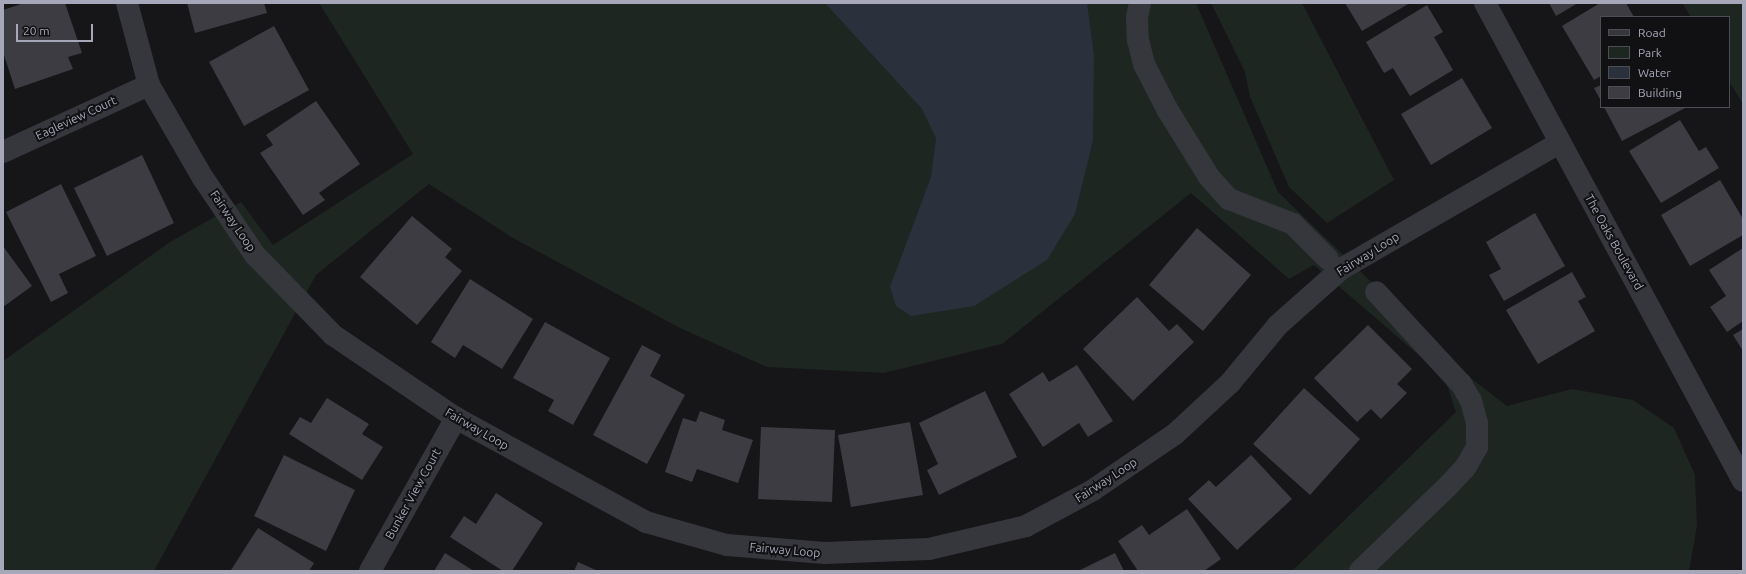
<!DOCTYPE html>
<html>
<head>
<meta charset="utf-8">
<style>
  body { margin:0 }
  #map { position:relative; width:1746px; height:574px; overflow:hidden; background:#161518; font-family:Ubuntu,sans-serif }
  div>[style] { position:absolute }
  .green>* { inset:0; background:#1d2620 }
  .water>* { inset:0; background:#2a303c }
  .building>* { inset:0; background:#3d3c43 }
  .minor>* { height:22px; margin:-11px; padding:0 11px; transform-origin:11px; border-radius:11px; background:#36363d }
  span { translate:-50% -50%; white-space:nowrap; text-align:center; line-height:1.15; -webkit-text-stroke:4px #111013; paint-order:stroke }
  .street-label { font-size:12px; color:#a6a8b9 }
  .frame { position:absolute; inset:0; border:4px solid #a6a8b9; pointer-events:none }
  .legend { position:absolute; left:1600px; top:16px; width:130px; height:92px; box-sizing:border-box; background:#111013; border:1px solid #4d4d55; margin:0; padding:5px 7px; list-style:none; font-size:12px; color:#a6a8b9 }
  .legend li { display:flex; align-items:center; gap:8px; height:20px }
  .legend b { width:20px; border:1px solid #4d4d55 }
  .scale { position:absolute; left:16px; top:24px; width:77px; height:18px; box-sizing:border-box; border:2px solid #a6a8b9; border-top:0; padding-left:5px; font-size:12px; line-height:14px; white-space:nowrap; color:#a6a8b9; -webkit-text-stroke:3px #111013; paint-order:stroke }
</style>
</head>
<body>
<div id="map">
  <div class="green">
    <div style="clip-path:polygon(319px 3px,1196px 3px,1278px 192px,1472px 379px,1507px 406px,1572px 389px,1633px 400px,1674px 428px,1695px 475px,1697px 526px,1689px 571px,1292px 571px,1456px 412px,1444px 377px,1314px 265px,1289px 279px,1191px 193px,1002px 344px,884px 373px,767px 367px,680px 328px,513px 238px,429px 184px,316px 275px,154px 571px,3px 571px,3px 361px,170px 242px,241px 202px,273px 245px,413px 154px)"></div>
    <div style="clip-path:polygon(1211px 3px,1302px 3px,1394px 180px,1327px 223px,1289px 187px,1250px 97px,1245px 72px)"></div>
    <div style="clip-path:polygon(1682px 3px,1743px 3px,1743px 104px,1729px 81px,1729px 17px,1691px 17px)"></div>
  </div>
  <div class="water">
    <div style="clip-path:polygon(825px 3px,1087px 3px,1094px 55px,1093px 140px,1075px 214px,1047px 260px,974px 306px,911px 316px,896px 306px,890px 287px,931px 177px,936px 138px,922px 109px)"></div>
  </div>
  <div class="building">
    <div style="clip-path:polygon(24px 3px,65px 3px,82px 53px,68px 57px,73px 69px,15px 89px,3px 52px,3px 10px)"></div>
    <div style="clip-path:polygon(187px 3px,264px 3px,267px 13px,195px 33px)"></div>
    <div style="clip-path:polygon(1345px 3px,1410px 3px,1362px 31px)"></div>
    <div style="clip-path:polygon(1549px 3px,1578px 3px,1556px 16px)"></div>
    <div style="clip-path:polygon(1600px 3px,1626px 3px,1634px 17px,1601px 17px,1601px 76px,1594px 80px,1562px 26px)"></div>
    <div style="clip-path:polygon(1427px 5px,1443px 32px,1434px 37px,1453px 70px,1410px 96px,1393px 68px,1384px 73px,1366px 42px)"></div>
    <div style="clip-path:polygon(274px 26px,309px 90px,244px 126px,209px 62px)"></div>
    <div style="clip-path:polygon(1462px 78px,1492px 128px,1431px 165px,1401px 114px)"></div>
    <div style="clip-path:polygon(1601px 85px,1601px 101px,1594px 88px)"></div>
    <div style="clip-path:polygon(316px 101px,360px 164px,319px 193px,325px 200px,303px 215px,260px 153px,273px 145px,266px 135px)"></div>
    <div style="clip-path:polygon(1604px 107px,1687px 107px,1622px 141px)"></div>
    <div style="clip-path:polygon(1680px 120px,1699px 151px,1706px 147px,1719px 168px,1661px 203px,1629px 151px)"></div>
    <div style="clip-path:polygon(142px 155px,174px 223px,107px 256px,74px 188px)"></div>
    <div style="clip-path:polygon(1720px 180px,1743px 219px,1743px 235px,1690px 266px,1661px 215px)"></div>
    <div style="clip-path:polygon(61px 184px,96px 256px,59px 274px,68px 293px,51px 302px,6px 212px)"></div>
    <div style="clip-path:polygon(1535px 213px,1565px 266px,1504px 301px,1489px 275px,1501px 269px,1486px 242px)"></div>
    <div style="clip-path:polygon(412px 216px,452px 249px,445px 257px,462px 271px,417px 325px,360px 277px)"></div>
    <div style="clip-path:polygon(1197px 228px,1251px 275px,1203px 331px,1149px 285px)"></div>
    <div style="clip-path:polygon(3px 246px,32px 286px,3px 307px)"></div>
    <div style="clip-path:polygon(1743px 248px,1743px 321px,1727px 332px,1710px 307px,1726px 296px,1709px 270px)"></div>
    <div style="clip-path:polygon(1572px 272px,1586px 297px,1578px 301px,1595px 331px,1538px 364px,1506px 310px)"></div>
    <div style="clip-path:polygon(470px 279px,533px 319px,502px 369px,463px 345px,455px 358px,431px 342px)"></div>
    <div style="clip-path:polygon(1137px 297px,1169px 331px,1177px 324px,1194px 342px,1133px 401px,1083px 349px)"></div>
    <div style="clip-path:polygon(545px 322px,610px 358px,573px 425px,548px 411px,554px 400px,513px 378px)"></div>
    <div style="clip-path:polygon(1368px 325px,1412px 369px,1397px 384px,1407px 393px,1381px 419px,1371px 409px,1357px 422px,1314px 378px)"></div>
    <div style="clip-path:polygon(1743px 329px,1743px 351px,1733px 335px)"></div>
    <div style="clip-path:polygon(642px 345px,661px 355px,650px 376px,685px 395px,647px 464px,593px 435px)"></div>
    <div style="clip-path:polygon(1077px 365px,1113px 421px,1088px 437px,1079px 423px,1043px 447px,1009px 394px,1043px 372px,1049px 382px)"></div>
    <div style="clip-path:polygon(1304px 388px,1360px 439px,1310px 495px,1253px 444px)"></div>
    <div style="clip-path:polygon(985px 391px,1017px 457px,939px 495px,927px 470px,938px 464px,919px 423px)"></div>
    <div style="clip-path:polygon(327px 398px,369px 424px,362px 434px,383px 447px,362px 480px,289px 434px,300px 417px,311px 423px)"></div>
    <div style="clip-path:polygon(700px 411px,725px 420px,722px 430px,753px 440px,738px 483px,697px 469px,692px 482px,665px 472px,683px 418px,696px 422px)"></div>
    <div style="clip-path:polygon(910px 422px,923px 495px,851px 507px,838px 435px)"></div>
    <div style="clip-path:polygon(761px 427px,835px 430px,832px 502px,758px 499px)"></div>
    <div style="clip-path:polygon(284px 455px,355px 490px,326px 551px,254px 516px)"></div>
    <div style="clip-path:polygon(1251px 455px,1292px 499px,1237px 550px,1188px 499px,1209px 480px,1216px 487px)"></div>
    <div style="clip-path:polygon(496px 493px,543px 523px,512px 571px,503px 571px,450px 537px,464px 516px,476px 524px)"></div>
    <div style="clip-path:polygon(1187px 509px,1221px 559px,1204px 571px,1138px 571px,1118px 541px,1142px 525px,1149px 535px)"></div>
    <div style="clip-path:polygon(258px 528px,314px 563px,309px 571px,231px 570px)"></div>
    <div style="clip-path:polygon(445px 553px,474px 571px,434px 571px)"></div>
    <div style="clip-path:polygon(1115px 553px,1124px 571px,1078px 571px)"></div>
    <div style="clip-path:polygon(578px 562px,598px 571px,574px 571px)"></div>
  </div>
  <div class="minor">
    <div style="left:127px;top:3px;width:85px;rotate:75deg"></div>
    <div style="left:149px;top:85px;width:108px;rotate:59.9deg"></div>
    <div style="left:203px;top:178px;width:93px;rotate:56deg"></div>
    <div style="left:255px;top:255px;width:112px;rotate:45.7deg"></div>
    <div style="left:333px;top:335px;width:148px;rotate:34deg"></div>
    <div style="left:456px;top:418px;width:217px;rotate:28.7deg"></div>
    <div style="left:646px;top:522px;width:84px;rotate:15.9deg"></div>
    <div style="left:727px;top:545px;width:98px;rotate:4.7deg"></div>
    <div style="left:825px;top:553px;width:104px;rotate:-2.2deg"></div>
    <div style="left:929px;top:549px;width:100px;rotate:-13.3deg"></div>
    <div style="left:1026px;top:526px;width:76px;rotate:-28.2deg"></div>
    <div style="left:1093px;top:490px;width:99px;rotate:-34.3deg"></div>
    <div style="left:1175px;top:434px;width:75px;rotate:-42.8deg"></div>
    <div style="left:1230px;top:383px;width:75px;rotate:-50.4deg"></div>
    <div style="left:1278px;top:325px;width:84px;rotate:-41.6deg"></div>
    <div style="left:1341px;top:269px;width:252px;rotate:-30deg"></div>
    <div style="left:1140px;top:3px;width:14px;rotate:102deg"></div>
    <div style="left:1137px;top:17px;width:23px;rotate:88deg"></div>
    <div style="left:1138px;top:40px;width:25px;rotate:76deg"></div>
    <div style="left:1144px;top:64px;width:51px;rotate:62.9deg"></div>
    <div style="left:1167px;top:109px;width:80px;rotate:58.3deg"></div>
    <div style="left:1209px;top:177px;width:30px;rotate:48deg"></div>
    <div style="left:1229px;top:199px;width:69px;rotate:21.3deg"></div>
    <div style="left:1293px;top:224px;width:49px;rotate:45deg"></div>
    <div style="left:1485px;top:3px;width:543px;rotate:61.64deg"></div>
    <div style="left:3px;top:152px;width:161px;rotate:-24.7deg"></div>
    <div style="left:370px;top:571px;width:176px;rotate:-60.7deg"></div>
    <div style="left:1360px;top:571px;width:122px;rotate:-44deg"></div>
    <div style="left:1448px;top:486px;width:25px;rotate:-47deg"></div>
    <div style="left:1465px;top:468px;width:24px;rotate:-60deg"></div>
    <div style="left:1477px;top:447px;width:24px;rotate:-90deg"></div>
    <div style="left:1477px;top:423px;width:23px;rotate:-105deg"></div>
    <div style="left:1471px;top:401px;width:20px;rotate:-120deg"></div>
    <div style="left:1461px;top:384px;width:125px;rotate:-132.7deg"></div>
  </div>
  <div class="street-label">
    <span style="left:76px;top:118px;rotate:-25deg">Eagleview Court</span>
    <span style="left:233px;top:221px;rotate:56deg">Fairway Loop</span>
    <span style="left:1614px;top:242px;rotate:61deg">The Oaks Boulevard</span>
    <span style="left:1368px;top:254px;rotate:-32deg">Fairway Loop</span>
    <span style="left:477px;top:429px;rotate:30deg">Fairway Loop</span>
    <span style="left:1106px;top:480px;rotate:-33deg">Fairway Loop</span>
    <span style="left:413px;top:494px;rotate:-61deg">Bunker View Court</span>
    <span style="left:785px;top:550px;rotate:5deg">Fairway Loop</span>
  </div>
  <div class="frame"></div>
  <ul class="legend">
  <li><b style="height:5px;background:#36363d"></b>Road</li>
  <li><b style="height:11px;background:#1d2620"></b>Park</li>
  <li><b style="height:11px;background:#2a303c"></b>Water</li>
  <li><b style="height:11px;background:#3d3c43"></b>Building</li>
  </ul>
  <div class="scale">20 m</div>
</div>
</body>
</html>
